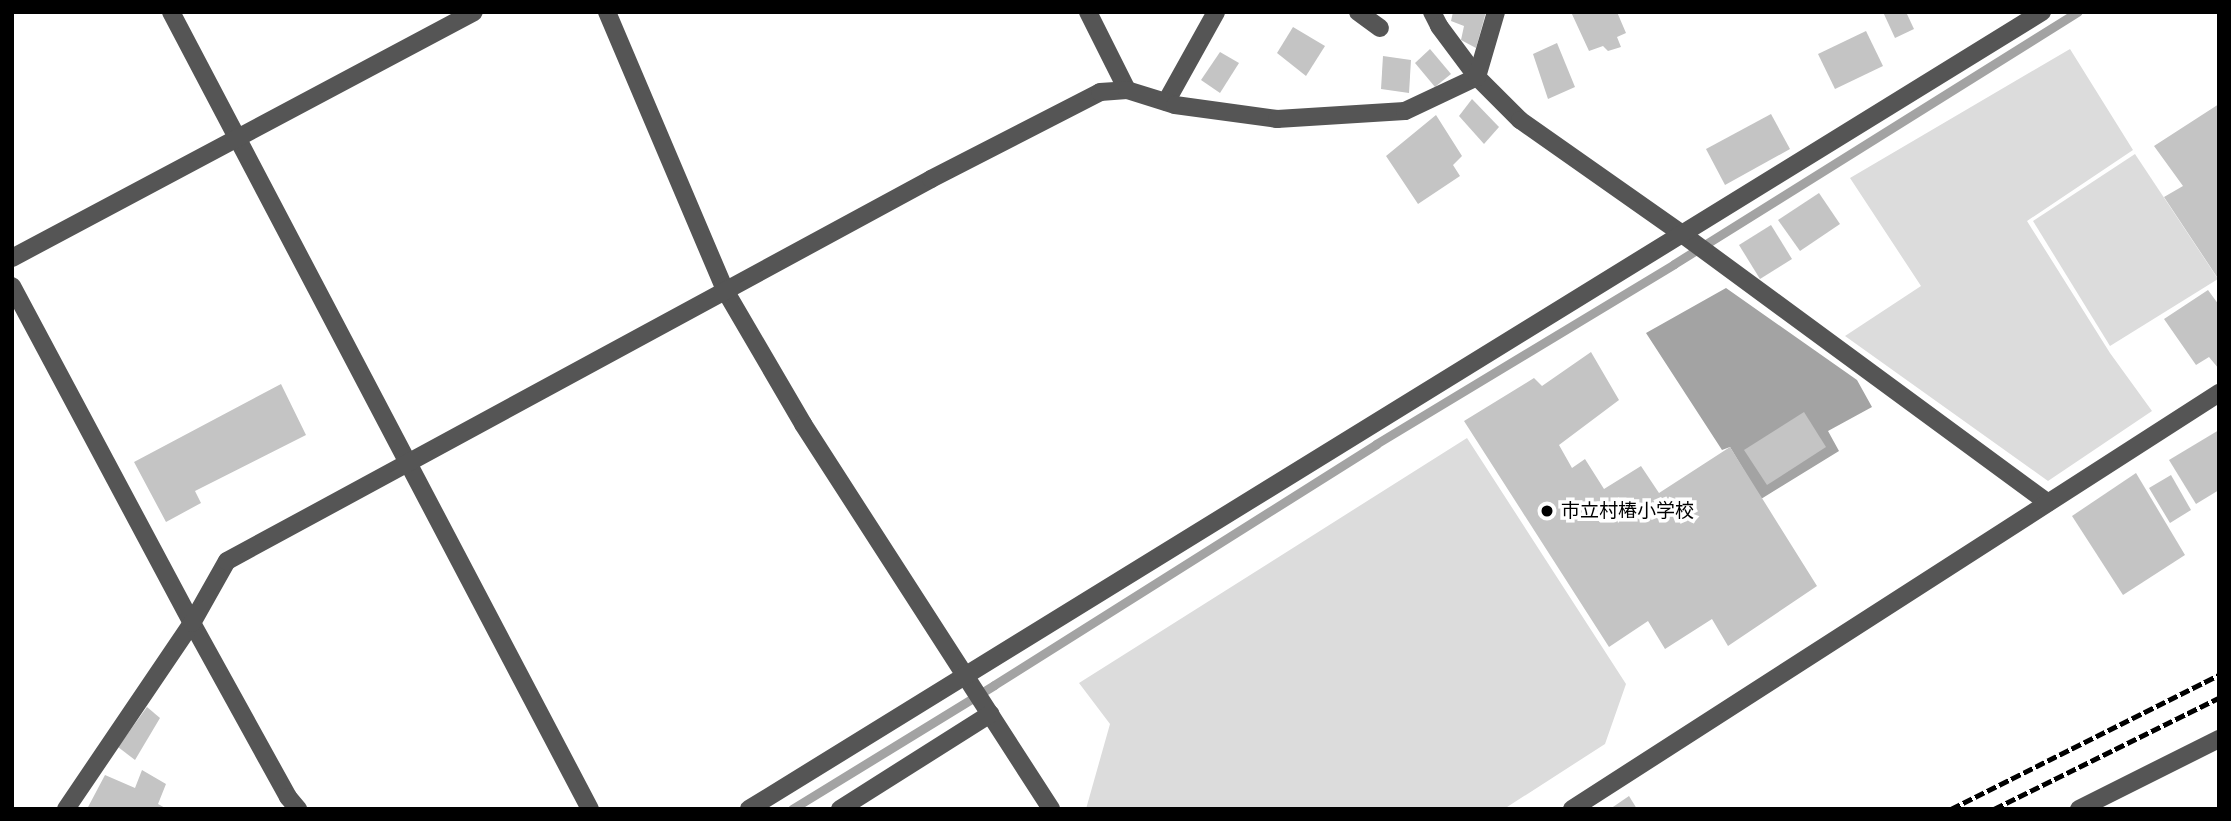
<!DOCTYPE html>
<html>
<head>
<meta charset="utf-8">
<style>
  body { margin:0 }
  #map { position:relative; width:2231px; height:821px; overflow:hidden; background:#fff; font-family:"PT Sans","Noto Sans JP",sans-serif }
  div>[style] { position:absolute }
  .green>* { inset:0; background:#dcdcdc }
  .water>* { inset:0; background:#a3a3a3 }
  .stream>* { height:9px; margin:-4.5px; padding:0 4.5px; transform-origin:4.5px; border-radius:4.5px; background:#a3a3a3 }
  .building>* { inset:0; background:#c4c4c4 }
  .minor>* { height:18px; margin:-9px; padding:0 9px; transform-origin:9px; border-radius:9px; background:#555 }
  .rail>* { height:5px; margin-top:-2.5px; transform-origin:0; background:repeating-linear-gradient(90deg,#000 0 10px,transparent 0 13.5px) }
  .dots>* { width:19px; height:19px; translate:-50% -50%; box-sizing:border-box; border:4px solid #fff; border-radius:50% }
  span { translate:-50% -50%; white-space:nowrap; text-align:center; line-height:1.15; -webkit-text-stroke:7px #fff; paint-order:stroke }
  .poi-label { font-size:19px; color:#000 }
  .left { translate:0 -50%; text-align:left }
  .frame { position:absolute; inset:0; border:14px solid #000; pointer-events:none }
</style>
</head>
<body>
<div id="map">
  <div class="green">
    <div style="clip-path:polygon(2070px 49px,2133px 150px,2027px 221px,2110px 353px,2152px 411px,2048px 481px,1845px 336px,1921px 286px,1850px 178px)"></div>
    <div style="clip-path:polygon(2135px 154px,2218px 279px,2110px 346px,2033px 221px)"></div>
    <div style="clip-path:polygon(1467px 438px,1626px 684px,1605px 744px,1504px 809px,1086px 809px,1110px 724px,1079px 683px)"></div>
  </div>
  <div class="water">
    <div style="clip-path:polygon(1726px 288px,1857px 380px,1872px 407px,1828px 431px,1839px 451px,1761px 499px,1730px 447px,1722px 450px,1646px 333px)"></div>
  </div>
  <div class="stream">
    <div style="left:792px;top:809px;width:237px;rotate:-31.5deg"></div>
    <div style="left:994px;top:685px;width:452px;rotate:-32.2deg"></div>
    <div style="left:1376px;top:444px;width:348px;rotate:-31.1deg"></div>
    <div style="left:1674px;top:264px;width:476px;rotate:-32deg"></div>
  </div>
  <div class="building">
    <div style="clip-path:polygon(1453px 12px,1486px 12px,1476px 48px,1461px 40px,1464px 26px,1451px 21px)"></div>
    <div style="clip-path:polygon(1571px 12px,1617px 12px,1626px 33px,1617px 37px,1621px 47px,1608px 51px,1603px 46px,1589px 51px)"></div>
    <div style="clip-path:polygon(1883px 12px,1906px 12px,1914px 29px,1895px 38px)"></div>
    <div style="clip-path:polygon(1293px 27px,1325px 46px,1306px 76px,1277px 53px)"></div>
    <div style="clip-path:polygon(1866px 31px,1883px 66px,1835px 89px,1818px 54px)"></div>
    <div style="clip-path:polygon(1557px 43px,1575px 87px,1548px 99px,1533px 54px)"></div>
    <div style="clip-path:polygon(1430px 49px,1451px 74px,1435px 87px,1415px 63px)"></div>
    <div style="clip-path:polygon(1220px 52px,1239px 63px,1220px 93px,1201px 80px)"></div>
    <div style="clip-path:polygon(1383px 56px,1411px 60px,1409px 93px,1381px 89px)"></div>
    <div style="clip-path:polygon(1472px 99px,1499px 127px,1484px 144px,1459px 116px)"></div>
    <div style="clip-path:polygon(2219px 104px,2219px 280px,2164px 197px,2183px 186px,2154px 146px)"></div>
    <div style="clip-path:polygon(1771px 114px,1790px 149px,1725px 185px,1706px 149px)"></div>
    <div style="clip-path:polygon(1436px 115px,1462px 156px,1453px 165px,1460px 176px,1418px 204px,1386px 156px)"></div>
    <div style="clip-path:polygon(1819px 193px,1840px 224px,1800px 251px,1778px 220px)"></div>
    <div style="clip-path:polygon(1771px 225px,1792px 259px,1760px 279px,1739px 245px)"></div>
    <div style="clip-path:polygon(2208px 290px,2219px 305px,2219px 369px,2209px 357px,2196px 365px,2164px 319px)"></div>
    <div style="clip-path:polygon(1591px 352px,1619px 400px,1559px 445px,1572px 468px,1585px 459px,1604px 489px,1641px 466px,1659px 493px,1730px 447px,1817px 586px,1728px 646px,1712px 619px,1665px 649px,1648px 621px,1609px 647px,1464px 421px,1534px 378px,1542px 386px)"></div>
    <div style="clip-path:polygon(281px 384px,306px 435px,195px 491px,201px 503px,166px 522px,134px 462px)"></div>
    <div style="clip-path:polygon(1804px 412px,1826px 447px,1767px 485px,1744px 450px)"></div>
    <div style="clip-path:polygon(2219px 430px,2219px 490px,2196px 504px,2169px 460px)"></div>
    <div style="clip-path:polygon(2136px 473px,2185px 555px,2123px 595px,2072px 516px)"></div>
    <div style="clip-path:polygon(2171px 475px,2191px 510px,2170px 523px,2149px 488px)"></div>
    <div style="clip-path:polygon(147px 707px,160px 718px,135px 760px,118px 747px)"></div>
    <div style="clip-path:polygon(142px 770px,166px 784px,158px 804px,167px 809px,87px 809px,105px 775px,135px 788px)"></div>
    <div style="clip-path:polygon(1629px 796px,1637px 809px,1610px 809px)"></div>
  </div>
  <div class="minor">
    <div style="left:171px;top:12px;width:900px;rotate:62.27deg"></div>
    <div style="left:607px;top:12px;width:304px;rotate:67deg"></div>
    <div style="left:726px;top:292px;width:153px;rotate:59.7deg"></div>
    <div style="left:803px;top:424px;width:458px;rotate:57.2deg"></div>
    <div style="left:1088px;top:12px;width:87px;rotate:63.4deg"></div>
    <div style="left:1358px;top:12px;width:27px;rotate:36deg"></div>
    <div style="left:1432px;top:12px;width:16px;rotate:63deg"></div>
    <div style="left:1439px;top:26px;width:64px;rotate:53.3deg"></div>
    <div style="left:1477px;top:77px;width:61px;rotate:45deg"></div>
    <div style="left:1520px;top:120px;width:198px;rotate:35.1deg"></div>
    <div style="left:1682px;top:234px;width:454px;rotate:36.3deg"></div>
    <div style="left:1166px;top:102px;width:103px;rotate:-60.9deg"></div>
    <div style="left:12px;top:258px;width:523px;rotate:-28.03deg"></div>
    <div style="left:12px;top:286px;width:382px;rotate:61.9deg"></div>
    <div style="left:192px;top:623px;width:199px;rotate:61.1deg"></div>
    <div style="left:288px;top:797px;width:16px;rotate:50deg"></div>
    <div style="left:66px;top:809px;width:225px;rotate:-55.9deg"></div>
    <div style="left:192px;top:623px;width:71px;rotate:-60.6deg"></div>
    <div style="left:227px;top:561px;width:801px;rotate:-28.48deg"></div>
    <div style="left:931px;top:179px;width:190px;rotate:-27.2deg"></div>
    <div style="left:1100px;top:92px;width:27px;rotate:-4deg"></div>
    <div style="left:1127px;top:90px;width:50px;rotate:17.4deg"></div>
    <div style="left:1175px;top:105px;width:103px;rotate:7.8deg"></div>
    <div style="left:1277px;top:119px;width:128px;rotate:-3.6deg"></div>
    <div style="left:1405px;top:111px;width:80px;rotate:-25.3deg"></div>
    <div style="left:1477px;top:77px;width:68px;rotate:-73.7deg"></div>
    <div style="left:749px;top:809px;width:1519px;rotate:-31.65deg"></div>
    <div style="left:840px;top:809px;width:178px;rotate:-32.3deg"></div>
    <div style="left:1572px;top:809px;width:769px;rotate:-32.74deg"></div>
    <div style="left:2079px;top:809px;width:157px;rotate:-26.6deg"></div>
  </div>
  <div class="rail">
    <div style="left:1951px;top:809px;width:300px;rotate:-26.6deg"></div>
    <div style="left:1994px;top:809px;width:251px;rotate:-26.3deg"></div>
  </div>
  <div class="dots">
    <div style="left:1547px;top:511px;background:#000"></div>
  </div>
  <div class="poi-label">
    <span class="left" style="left:1561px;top:511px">市立村椿小学校</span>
  </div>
  <div class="frame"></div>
</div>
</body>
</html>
